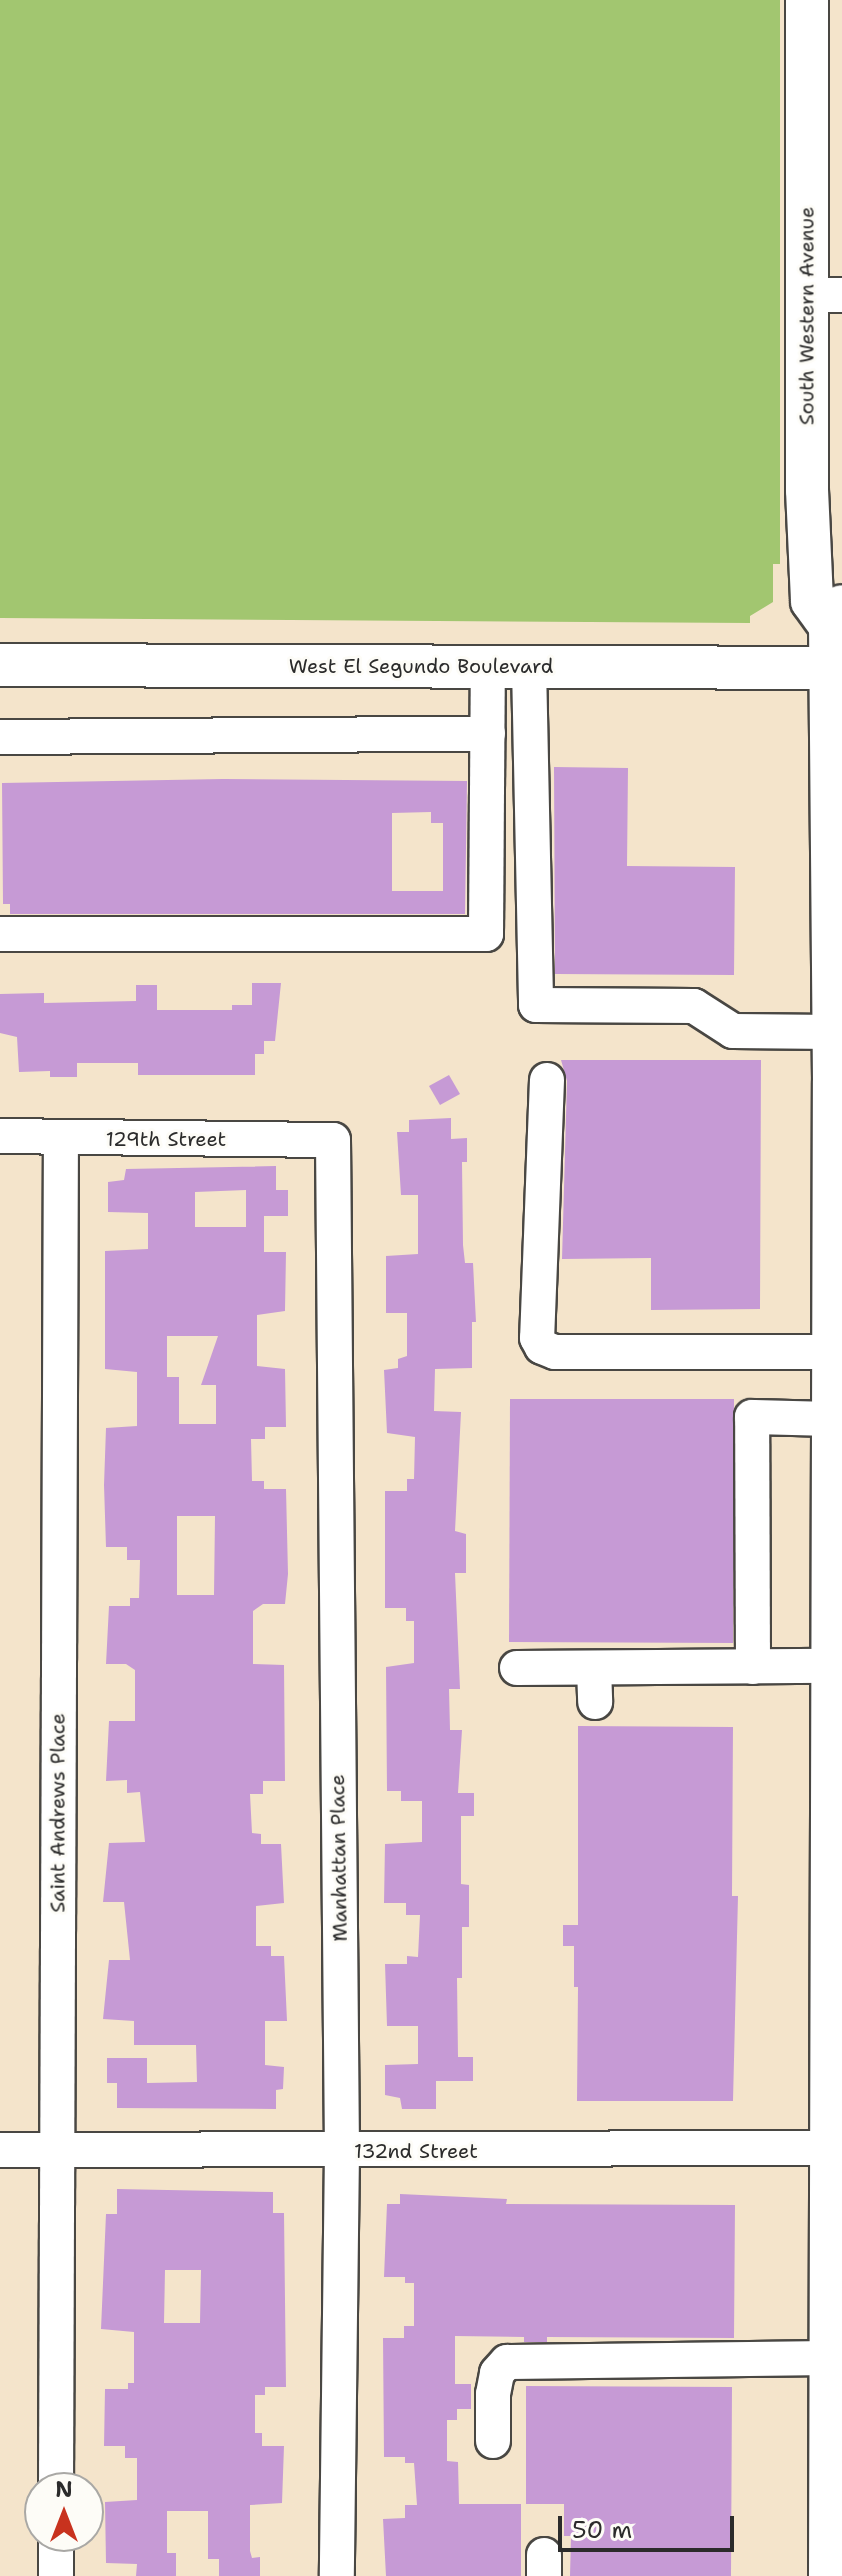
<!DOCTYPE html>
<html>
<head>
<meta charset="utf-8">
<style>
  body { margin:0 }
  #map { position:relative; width:842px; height:2576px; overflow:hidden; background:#f4e4cb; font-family:"Shantell Sans",sans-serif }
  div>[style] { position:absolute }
  .green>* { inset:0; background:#a2c670 }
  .building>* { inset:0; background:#c69ad5 }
  .roads { filter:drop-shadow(2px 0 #494743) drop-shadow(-2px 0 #494743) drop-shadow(0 2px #494743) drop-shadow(0 -2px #494743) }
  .minor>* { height:34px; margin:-17px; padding:0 17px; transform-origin:17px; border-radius:17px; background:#fff }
  .major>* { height:42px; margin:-21px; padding:0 21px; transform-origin:21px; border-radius:21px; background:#fff }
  span { translate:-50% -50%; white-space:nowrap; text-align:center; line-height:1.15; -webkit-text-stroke:6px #fdfcf7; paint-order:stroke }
  .street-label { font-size:20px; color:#2b2b2b }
  .north { position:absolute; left:24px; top:2472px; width:80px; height:80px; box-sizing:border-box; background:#fdfcf7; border:2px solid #a9a8a5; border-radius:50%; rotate:0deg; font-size:22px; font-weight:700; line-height:32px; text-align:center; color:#2b2b2b }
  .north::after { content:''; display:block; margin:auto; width:28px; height:36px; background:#c8321e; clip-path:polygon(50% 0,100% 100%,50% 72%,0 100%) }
  .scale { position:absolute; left:558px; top:2516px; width:176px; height:36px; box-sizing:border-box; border:4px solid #2b2b2b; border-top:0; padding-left:10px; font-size:24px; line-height:28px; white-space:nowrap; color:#2b2b2b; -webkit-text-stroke:6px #fdfcf7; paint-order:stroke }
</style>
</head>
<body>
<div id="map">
  <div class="green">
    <div style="clip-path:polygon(0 0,780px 0,780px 564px,773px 564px,773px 602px,750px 616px,750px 623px,0 618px)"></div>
  </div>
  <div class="building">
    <div style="clip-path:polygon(554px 767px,628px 768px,627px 866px,735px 867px,734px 975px,555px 974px)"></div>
    <div style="clip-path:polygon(evenodd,223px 779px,467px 781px,465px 914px,10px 914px,10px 904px,3px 904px,2px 783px,223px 779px,431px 812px,431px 823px,443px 823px,443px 891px,392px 891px,392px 813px,431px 812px)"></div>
    <div style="clip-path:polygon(252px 983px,281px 983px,275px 1041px,264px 1041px,264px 1054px,255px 1054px,255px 1075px,138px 1075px,138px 1063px,77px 1063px,77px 1077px,50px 1077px,50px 1071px,19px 1072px,17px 1037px,0 1033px,0 994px,44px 993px,44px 1003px,136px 1001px,136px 985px,157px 985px,157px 1010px,232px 1010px,232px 1005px,252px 1005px)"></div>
    <div style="clip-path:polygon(561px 1060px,761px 1060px,760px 1309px,651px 1310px,651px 1258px,562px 1259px,567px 1081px)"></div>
    <div style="clip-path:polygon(449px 1075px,460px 1094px,440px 1105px,429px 1086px)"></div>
    <div style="clip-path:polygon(451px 1118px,451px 1139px,467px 1138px,467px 1162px,462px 1162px,463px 1245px,465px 1263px,473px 1263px,476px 1322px,472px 1322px,472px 1368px,435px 1369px,434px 1411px,461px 1412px,455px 1531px,466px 1534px,466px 1573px,455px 1573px,460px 1689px,449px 1689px,450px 1730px,462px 1730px,458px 1793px,474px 1793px,474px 1816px,461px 1816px,461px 1884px,469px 1885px,469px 1927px,462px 1927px,462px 1978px,457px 1978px,458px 2057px,473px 2057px,473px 2081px,436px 2081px,436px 2109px,402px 2109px,400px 2098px,385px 2095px,385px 2065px,418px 2064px,418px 2026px,387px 2026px,385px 1964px,407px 1964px,407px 1956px,418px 1957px,420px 1915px,406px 1915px,406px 1903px,384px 1903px,385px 1844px,422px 1842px,422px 1801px,401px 1801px,401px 1791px,387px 1791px,386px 1667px,414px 1663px,414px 1621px,406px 1621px,406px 1608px,385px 1608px,385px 1491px,407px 1491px,407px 1479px,414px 1479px,415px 1437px,387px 1433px,384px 1370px,398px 1368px,398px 1359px,407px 1356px,407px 1313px,386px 1313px,386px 1256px,418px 1254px,418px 1195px,401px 1195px,397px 1132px,409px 1132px,409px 1120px)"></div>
    <div style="clip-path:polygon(evenodd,276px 1166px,276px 1190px,288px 1190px,288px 1216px,264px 1216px,264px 1252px,286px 1252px,285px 1311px,257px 1315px,257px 1366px,285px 1369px,286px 1427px,265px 1427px,265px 1439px,251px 1439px,252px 1481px,264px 1481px,264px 1489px,286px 1489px,288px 1574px,285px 1604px,263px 1604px,253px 1611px,253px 1664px,284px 1665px,285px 1781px,263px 1781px,263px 1794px,250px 1794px,252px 1833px,261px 1834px,261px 1844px,281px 1844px,284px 1903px,256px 1906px,256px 1946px,271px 1946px,271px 1956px,284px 1956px,287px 2021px,265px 2021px,265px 2065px,284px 2067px,283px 2089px,276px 2090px,276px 2109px,117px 2108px,117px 2083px,107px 2083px,107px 2058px,147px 2058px,147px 2083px,197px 2082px,196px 2045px,134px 2045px,134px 2021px,103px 2019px,109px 1960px,130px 1960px,124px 1902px,103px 1902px,109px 1843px,145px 1842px,140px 1792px,127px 1793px,127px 1780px,106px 1781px,109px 1721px,135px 1721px,135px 1670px,126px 1664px,106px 1664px,109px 1606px,130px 1606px,130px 1598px,139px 1598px,140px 1560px,127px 1560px,127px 1547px,106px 1547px,104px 1485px,106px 1428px,137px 1426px,137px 1372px,105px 1369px,105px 1251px,148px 1249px,148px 1213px,108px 1212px,108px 1182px,124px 1180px,126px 1169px,276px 1166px,246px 1190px,246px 1227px,195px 1227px,195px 1192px,246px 1190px,276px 1166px,167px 1336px,218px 1336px,201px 1385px,216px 1385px,216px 1424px,179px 1424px,179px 1377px,167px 1377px,167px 1336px,276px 1166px,177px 1516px,215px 1516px,214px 1595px,177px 1595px,177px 1516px)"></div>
    <div style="clip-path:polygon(510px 1399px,734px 1399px,733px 1643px,509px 1642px)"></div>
    <div style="clip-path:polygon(578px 1726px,733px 1727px,732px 1896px,738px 1896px,733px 2101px,577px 2101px,578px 1987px,574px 1987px,574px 1946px,563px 1946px,563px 1925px,578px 1925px)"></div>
    <div style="clip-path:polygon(evenodd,117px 2189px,273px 2192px,273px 2213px,284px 2213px,286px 2387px,265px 2387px,265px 2395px,255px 2395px,255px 2433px,262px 2433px,262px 2446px,284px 2446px,282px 2503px,250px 2505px,250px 2551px,252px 2558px,260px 2557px,260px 2576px,219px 2576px,219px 2559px,208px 2559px,208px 2511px,167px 2511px,167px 2553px,176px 2553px,176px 2576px,136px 2576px,137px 2564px,106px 2563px,105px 2502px,137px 2500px,137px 2458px,125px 2458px,125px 2446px,104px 2446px,105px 2389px,128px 2389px,128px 2383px,134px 2383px,134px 2332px,101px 2329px,106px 2214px,117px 2214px,117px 2189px,165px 2270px,201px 2270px,200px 2323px,164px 2323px,165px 2270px)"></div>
    <div style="clip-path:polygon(400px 2194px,507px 2199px,506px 2204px,735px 2205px,734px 2338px,547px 2337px,547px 2342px,524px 2342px,524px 2337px,455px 2336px,455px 2384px,471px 2384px,471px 2409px,457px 2409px,457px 2420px,447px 2420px,447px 2461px,458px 2462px,459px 2504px,521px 2504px,521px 2576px,386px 2576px,383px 2519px,405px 2518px,405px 2505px,417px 2505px,414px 2463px,405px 2463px,405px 2457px,384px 2457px,383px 2338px,404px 2338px,404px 2326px,414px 2326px,414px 2283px,405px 2283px,405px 2277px,384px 2277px,387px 2204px,400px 2204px)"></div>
    <div style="clip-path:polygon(526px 2386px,732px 2387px,731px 2576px,570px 2576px,571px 2536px,564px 2536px,564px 2504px,526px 2504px)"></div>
  </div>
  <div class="roads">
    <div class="minor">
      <div style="left:806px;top:295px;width:36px"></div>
      <div style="left:529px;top:666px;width:339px;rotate:88.8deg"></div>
      <div style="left:536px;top:1005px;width:158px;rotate:0.4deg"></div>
      <div style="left:694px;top:1006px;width:46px;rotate:32.7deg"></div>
      <div style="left:733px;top:1031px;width:101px;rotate:0.6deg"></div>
      <div style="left:0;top:737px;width:488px;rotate:-0.4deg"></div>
      <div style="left:0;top:934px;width:486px"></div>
      <div style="left:486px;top:934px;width:269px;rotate:-89.6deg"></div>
      <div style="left:547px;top:1080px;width:258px;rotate:92.2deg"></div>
      <div style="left:537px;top:1338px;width:10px;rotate:61deg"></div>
      <div style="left:542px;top:1347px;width:14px;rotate:21deg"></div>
      <div style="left:555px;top:1352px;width:278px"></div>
      <div style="left:0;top:1136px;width:333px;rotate:0.7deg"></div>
      <div style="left:333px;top:1140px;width:1011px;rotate:89.49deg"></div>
      <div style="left:342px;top:2151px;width:425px;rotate:90.7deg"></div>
      <div style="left:753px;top:1667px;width:250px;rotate:-90.2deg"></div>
      <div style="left:752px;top:1417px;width:81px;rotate:1.4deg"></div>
      <div style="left:517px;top:1668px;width:316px;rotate:-0.4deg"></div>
      <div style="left:594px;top:1668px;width:34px;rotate:88deg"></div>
      <div style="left:0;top:2150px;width:842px;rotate:-0.14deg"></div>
      <div style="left:493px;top:2441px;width:47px;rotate:-90deg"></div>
      <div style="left:493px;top:2394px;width:21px;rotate:-79deg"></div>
      <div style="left:497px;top:2373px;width:15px;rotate:-48deg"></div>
      <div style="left:507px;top:2362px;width:325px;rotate:-0.7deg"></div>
      <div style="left:56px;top:2488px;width:1350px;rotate:-89.79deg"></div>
      <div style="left:544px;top:2555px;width:21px;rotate:90deg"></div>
      <div style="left:56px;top:2576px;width:40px;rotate:-90deg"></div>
    </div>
    <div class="major">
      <div style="left:807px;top:0;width:490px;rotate:90deg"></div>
      <div style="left:807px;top:490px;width:111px;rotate:87.4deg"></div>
      <div style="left:812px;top:601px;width:31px;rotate:54deg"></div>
      <div style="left:0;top:665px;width:842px;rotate:0.2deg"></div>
      <div style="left:830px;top:2576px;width:1495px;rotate:-89.85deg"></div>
      <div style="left:834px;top:1081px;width:455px;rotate:-90.5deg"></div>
      <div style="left:830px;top:626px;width:23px;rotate:-59deg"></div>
    </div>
  </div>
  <div class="street-label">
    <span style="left:807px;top:316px;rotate:-90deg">South Western Avenue</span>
    <span style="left:421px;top:666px">West El Segundo Boulevard</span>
    <span style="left:166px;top:1139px">129th Street</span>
    <span style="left:58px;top:1813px;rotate:-90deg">Saint Andrews Place</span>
    <span style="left:339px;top:1858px;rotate:-91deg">Manhattan Place</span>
    <span style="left:416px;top:2151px">132nd Street</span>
  </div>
  <div class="north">N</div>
  <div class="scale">50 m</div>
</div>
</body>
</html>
